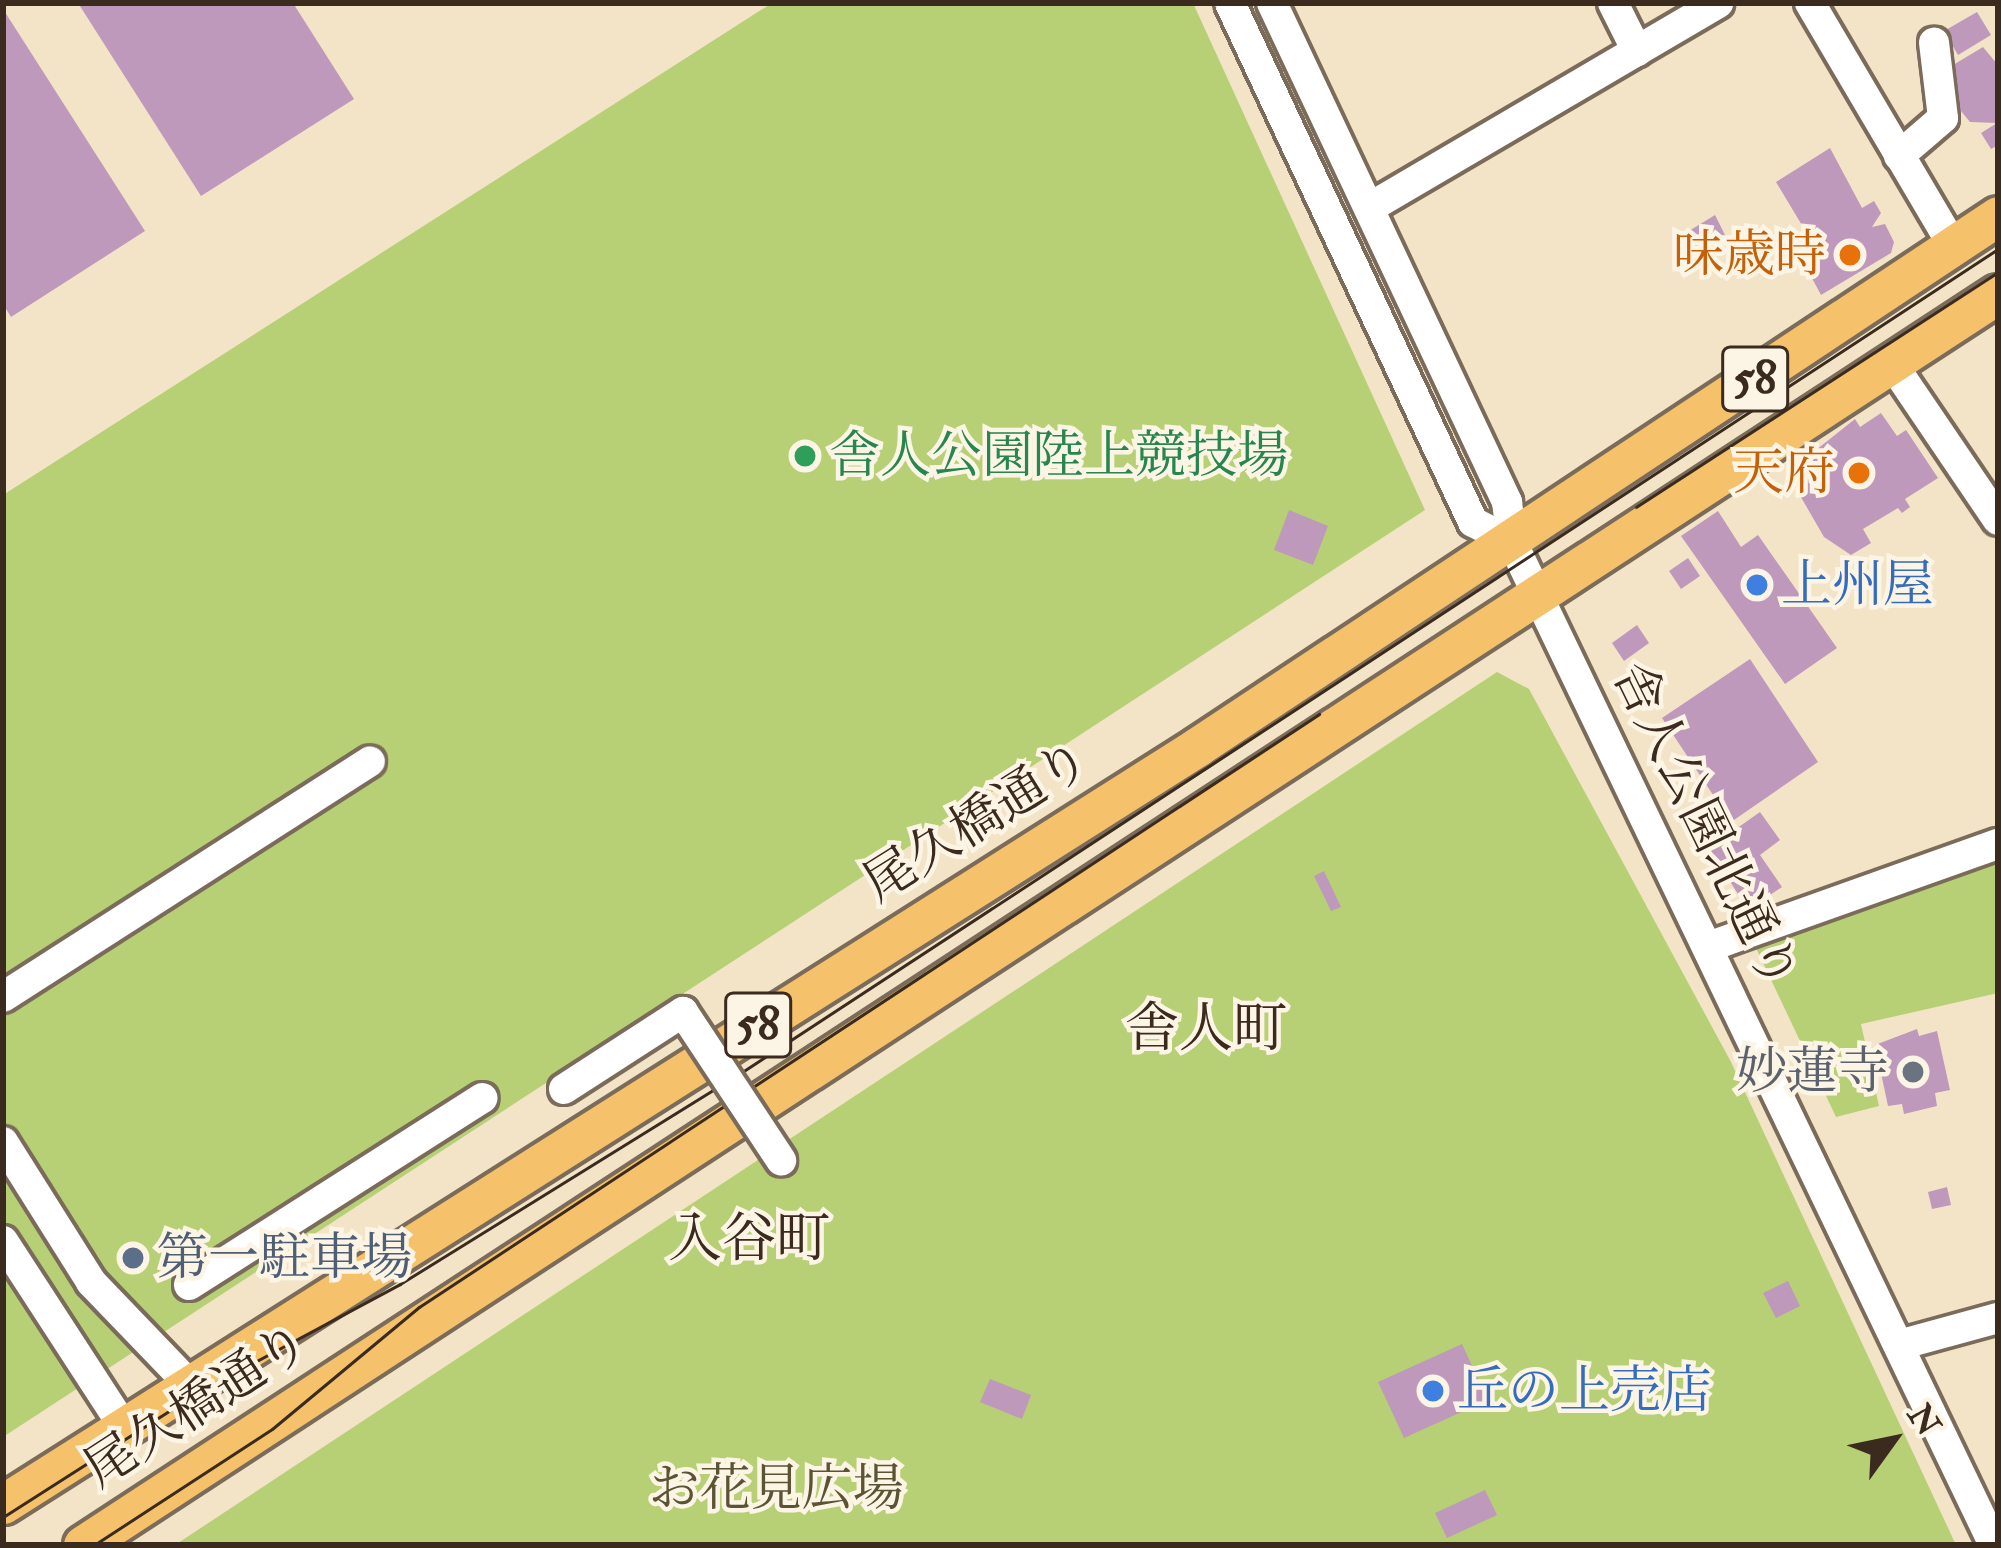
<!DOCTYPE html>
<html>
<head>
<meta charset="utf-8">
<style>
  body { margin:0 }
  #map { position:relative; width:2001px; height:1548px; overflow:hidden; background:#f3e4c8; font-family:"IM FELL Double Pica","Noto Serif JP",serif }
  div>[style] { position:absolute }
  .green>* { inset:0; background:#b7d075 }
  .building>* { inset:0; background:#be99bb }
  .roads { filter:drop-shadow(3px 0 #7b6b5a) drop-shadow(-3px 0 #7b6b5a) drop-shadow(0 3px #7b6b5a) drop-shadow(0 -3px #7b6b5a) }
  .minor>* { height:30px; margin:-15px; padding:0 15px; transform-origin:15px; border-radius:15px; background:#fff }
  .major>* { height:39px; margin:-19.5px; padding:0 19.5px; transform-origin:19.5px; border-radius:19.5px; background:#f5c16b }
  .tram>* { height:3px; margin:-1.5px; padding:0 1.5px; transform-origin:1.5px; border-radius:1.5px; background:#3b2a1e }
  .bridges { filter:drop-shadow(3px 0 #7b6b5a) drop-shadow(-3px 0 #7b6b5a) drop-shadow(0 3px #7b6b5a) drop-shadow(0 -3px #7b6b5a) }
  .minor-bridge>* { height:30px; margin:-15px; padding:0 15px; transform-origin:15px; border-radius:15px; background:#fff }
  .dots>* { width:33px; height:33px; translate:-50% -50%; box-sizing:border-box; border:6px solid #fcf5e5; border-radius:50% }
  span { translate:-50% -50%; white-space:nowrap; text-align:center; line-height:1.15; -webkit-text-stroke:9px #fcf5e5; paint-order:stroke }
  .shield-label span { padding:3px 9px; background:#fcf5e5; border:3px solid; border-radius:9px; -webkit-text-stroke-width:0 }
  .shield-label { font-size:48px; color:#3b2a1e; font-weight:700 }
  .food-label { font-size:51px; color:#c56008 }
  .right { translate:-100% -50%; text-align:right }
  .leisure-label { font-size:51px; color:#27864d }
  .left { translate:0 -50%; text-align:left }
  .shop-label { font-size:51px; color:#366cbe }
  .street-label { font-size:51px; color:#3b2a1e }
  .worship-label { font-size:51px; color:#5b616d }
  .service-label { font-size:51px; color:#4e5e75 }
  .park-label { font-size:51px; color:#5a5434 }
  .neighbourhood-label { font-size:54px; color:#3b2a1e }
  .frame { position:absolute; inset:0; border:6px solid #3b2a1e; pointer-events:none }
  .north { position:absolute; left:1833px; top:1380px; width:120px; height:120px; -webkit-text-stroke:9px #fcf5e5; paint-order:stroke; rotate:57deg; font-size:33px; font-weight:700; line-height:48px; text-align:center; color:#3b2a1e }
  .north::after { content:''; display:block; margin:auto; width:42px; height:54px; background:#3b2a1e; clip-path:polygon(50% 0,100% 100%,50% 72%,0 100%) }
</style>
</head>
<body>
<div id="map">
  <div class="green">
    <div style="clip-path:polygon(772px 3px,1193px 3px,1425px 510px,3px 1437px,3px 495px)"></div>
    <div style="clip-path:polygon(1497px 672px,1529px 689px,1731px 1062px,1956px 1545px,175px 1545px)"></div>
    <div style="clip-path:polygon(1998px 863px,1998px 993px,1861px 1024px,1879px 1106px,1836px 1117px,1756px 948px)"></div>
  </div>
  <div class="building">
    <div style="clip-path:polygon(78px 3px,293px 3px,354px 99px,201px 196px)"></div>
    <div style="clip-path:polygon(3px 9px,145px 231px,11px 317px,3px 304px)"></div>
    <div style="clip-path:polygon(1977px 12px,1991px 35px,1958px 55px,1944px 31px)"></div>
    <div style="clip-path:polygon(1983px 47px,1998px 65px,1998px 145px,1991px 149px,1981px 133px,1997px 123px,1970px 122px,1948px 95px,1955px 90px,1943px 71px)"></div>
    <div style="clip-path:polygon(1830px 148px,1862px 208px,1874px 201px,1881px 213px,1872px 227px,1885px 224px,1894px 242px,1891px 253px,1821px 295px,1806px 267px,1818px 252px,1776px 182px)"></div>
    <div style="clip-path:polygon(1715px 215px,1726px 237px,1696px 246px,1689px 231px)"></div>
    <div style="clip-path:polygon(1881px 413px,1897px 436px,1906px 430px,1938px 478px,1905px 499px,1910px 507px,1902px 513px,1898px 508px,1863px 529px,1871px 543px,1851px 555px,1824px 537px,1787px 473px,1855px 419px,1860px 427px)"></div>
    <div style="clip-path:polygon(1289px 510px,1328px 526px,1313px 565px,1274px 550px)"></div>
    <div style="clip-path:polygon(1718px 511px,1741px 547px,1758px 535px,1837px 648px,1785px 684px,1681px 536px)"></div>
    <div style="clip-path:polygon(1688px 558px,1700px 576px,1681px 589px,1669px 571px)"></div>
    <div style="clip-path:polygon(1637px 625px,1649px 643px,1624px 661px,1612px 643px)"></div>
    <div style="clip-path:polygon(1750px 659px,1818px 762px,1731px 822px,1662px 718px)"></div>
    <div style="clip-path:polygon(1760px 812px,1780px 840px,1760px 855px,1782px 887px,1748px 910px,1709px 848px)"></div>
    <div style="clip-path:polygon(1324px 871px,1341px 907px,1331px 911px,1314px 876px)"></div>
    <div style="clip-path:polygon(1917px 1029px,1919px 1036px,1937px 1031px,1950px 1090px,1935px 1093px,1937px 1106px,1904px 1114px,1902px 1104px,1888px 1106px,1875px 1045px)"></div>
    <div style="clip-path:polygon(1947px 1187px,1951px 1205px,1932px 1209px,1928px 1192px)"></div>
    <div style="clip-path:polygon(1788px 1281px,1800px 1306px,1776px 1318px,1763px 1293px)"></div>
    <div style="clip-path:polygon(1462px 1344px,1488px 1400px,1404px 1438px,1378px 1382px)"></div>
    <div style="clip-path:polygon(990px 1379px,1031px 1395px,1022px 1419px,980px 1402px)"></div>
    <div style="clip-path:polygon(1485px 1490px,1497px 1515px,1447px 1538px,1435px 1513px)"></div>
  </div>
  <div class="roads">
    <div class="minor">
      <div style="left:1230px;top:3px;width:573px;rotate:64.91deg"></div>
      <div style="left:1473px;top:522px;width:44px;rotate:27.1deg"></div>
      <div style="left:1272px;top:3px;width:552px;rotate:64.78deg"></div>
      <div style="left:1507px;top:502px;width:40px;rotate:82.9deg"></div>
      <div style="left:1512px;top:542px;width:1113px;rotate:64.33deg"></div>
      <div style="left:1613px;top:3px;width:54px;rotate:63.4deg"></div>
      <div style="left:1810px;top:3px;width:282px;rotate:59.5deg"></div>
      <div style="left:1899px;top:156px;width:58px;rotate:-40.8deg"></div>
      <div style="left:1943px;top:118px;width:76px;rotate:-96.8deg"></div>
      <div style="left:1369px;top:208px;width:405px;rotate:-30.4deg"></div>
      <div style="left:1893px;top:365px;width:187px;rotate:55.9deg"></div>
      <div style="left:1711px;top:946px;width:305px;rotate:-19.6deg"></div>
      <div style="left:3px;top:997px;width:436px;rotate:-32.7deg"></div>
      <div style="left:3px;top:1142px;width:165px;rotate:57.8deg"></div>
      <div style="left:91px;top:1282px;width:143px;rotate:46.1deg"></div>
      <div style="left:3px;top:1241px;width:221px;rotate:57deg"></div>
      <div style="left:189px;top:1285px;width:348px;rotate:-32.5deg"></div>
      <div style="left:1899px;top:1345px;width:103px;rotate:-15.3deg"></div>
    </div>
    <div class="major">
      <div style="left:3px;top:1504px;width:1414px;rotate:-32.37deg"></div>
      <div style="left:1197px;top:747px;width:961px;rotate:-33.54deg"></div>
      <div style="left:83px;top:1545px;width:2287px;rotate:-33.16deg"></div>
    </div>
  </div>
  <div class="tram">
    <div style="left:1636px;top:507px;width:432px;rotate:-33deg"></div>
    <div style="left:3px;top:1517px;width:228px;rotate:-32.6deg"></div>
    <div style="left:195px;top:1394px;width:233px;rotate:-28.2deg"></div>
    <div style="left:400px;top:1284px;width:399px;rotate:-31.8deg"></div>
    <div style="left:739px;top:1074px;width:1505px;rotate:-33.24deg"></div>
    <div style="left:94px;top:1545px;width:212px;rotate:-33.1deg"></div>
    <div style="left:272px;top:1429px;width:191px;rotate:-39.7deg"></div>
    <div style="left:419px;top:1307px;width:1078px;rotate:-33.38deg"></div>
  </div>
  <div class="bridges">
    <div class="minor-bridge">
      <div style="left:564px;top:1089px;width:142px;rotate:-32.9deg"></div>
      <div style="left:683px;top:1012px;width:178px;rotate:56.5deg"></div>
    </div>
  </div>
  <div class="dots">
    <div style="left:1850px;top:255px;background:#e8710a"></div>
    <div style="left:805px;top:456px;background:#2e9e5b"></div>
    <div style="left:1859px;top:473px;background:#e8710a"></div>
    <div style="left:1757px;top:585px;background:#3f7fe0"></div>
    <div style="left:1913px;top:1072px;background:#6b7280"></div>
    <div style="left:133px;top:1258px;background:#5c6f8a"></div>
    <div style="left:1433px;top:1391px;background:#3f7fe0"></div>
  </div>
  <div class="shield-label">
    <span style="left:1755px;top:379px">58</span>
    <span style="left:758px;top:1025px">58</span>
  </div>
  <div class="food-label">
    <span class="right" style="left:1826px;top:255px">味歳時</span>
    <span class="right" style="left:1835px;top:473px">天府</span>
  </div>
  <div class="leisure-label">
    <span class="left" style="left:829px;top:456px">舎人公園陸上競技場</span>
  </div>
  <div class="shop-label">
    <span class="left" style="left:1781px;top:585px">上州屋</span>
    <span class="left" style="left:1457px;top:1391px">丘の上売店</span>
  </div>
  <div class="street-label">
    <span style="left:977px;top:822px;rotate:-32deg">尾久橋通り</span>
    <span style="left:1705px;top:826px;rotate:64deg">舎人公園北通り</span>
    <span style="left:197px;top:1406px;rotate:-33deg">尾久橋通り</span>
  </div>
  <div class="worship-label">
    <span class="right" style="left:1889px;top:1072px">妙蓮寺</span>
  </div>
  <div class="service-label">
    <span class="left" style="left:157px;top:1258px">第一駐車場</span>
  </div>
  <div class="park-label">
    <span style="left:776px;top:1489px">お花見広場</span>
  </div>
  <div class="neighbourhood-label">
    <span style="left:1206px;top:1029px">舎人町</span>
    <span style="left:749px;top:1239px">入谷町</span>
  </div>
  <div class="frame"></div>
  <div class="north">N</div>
</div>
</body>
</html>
